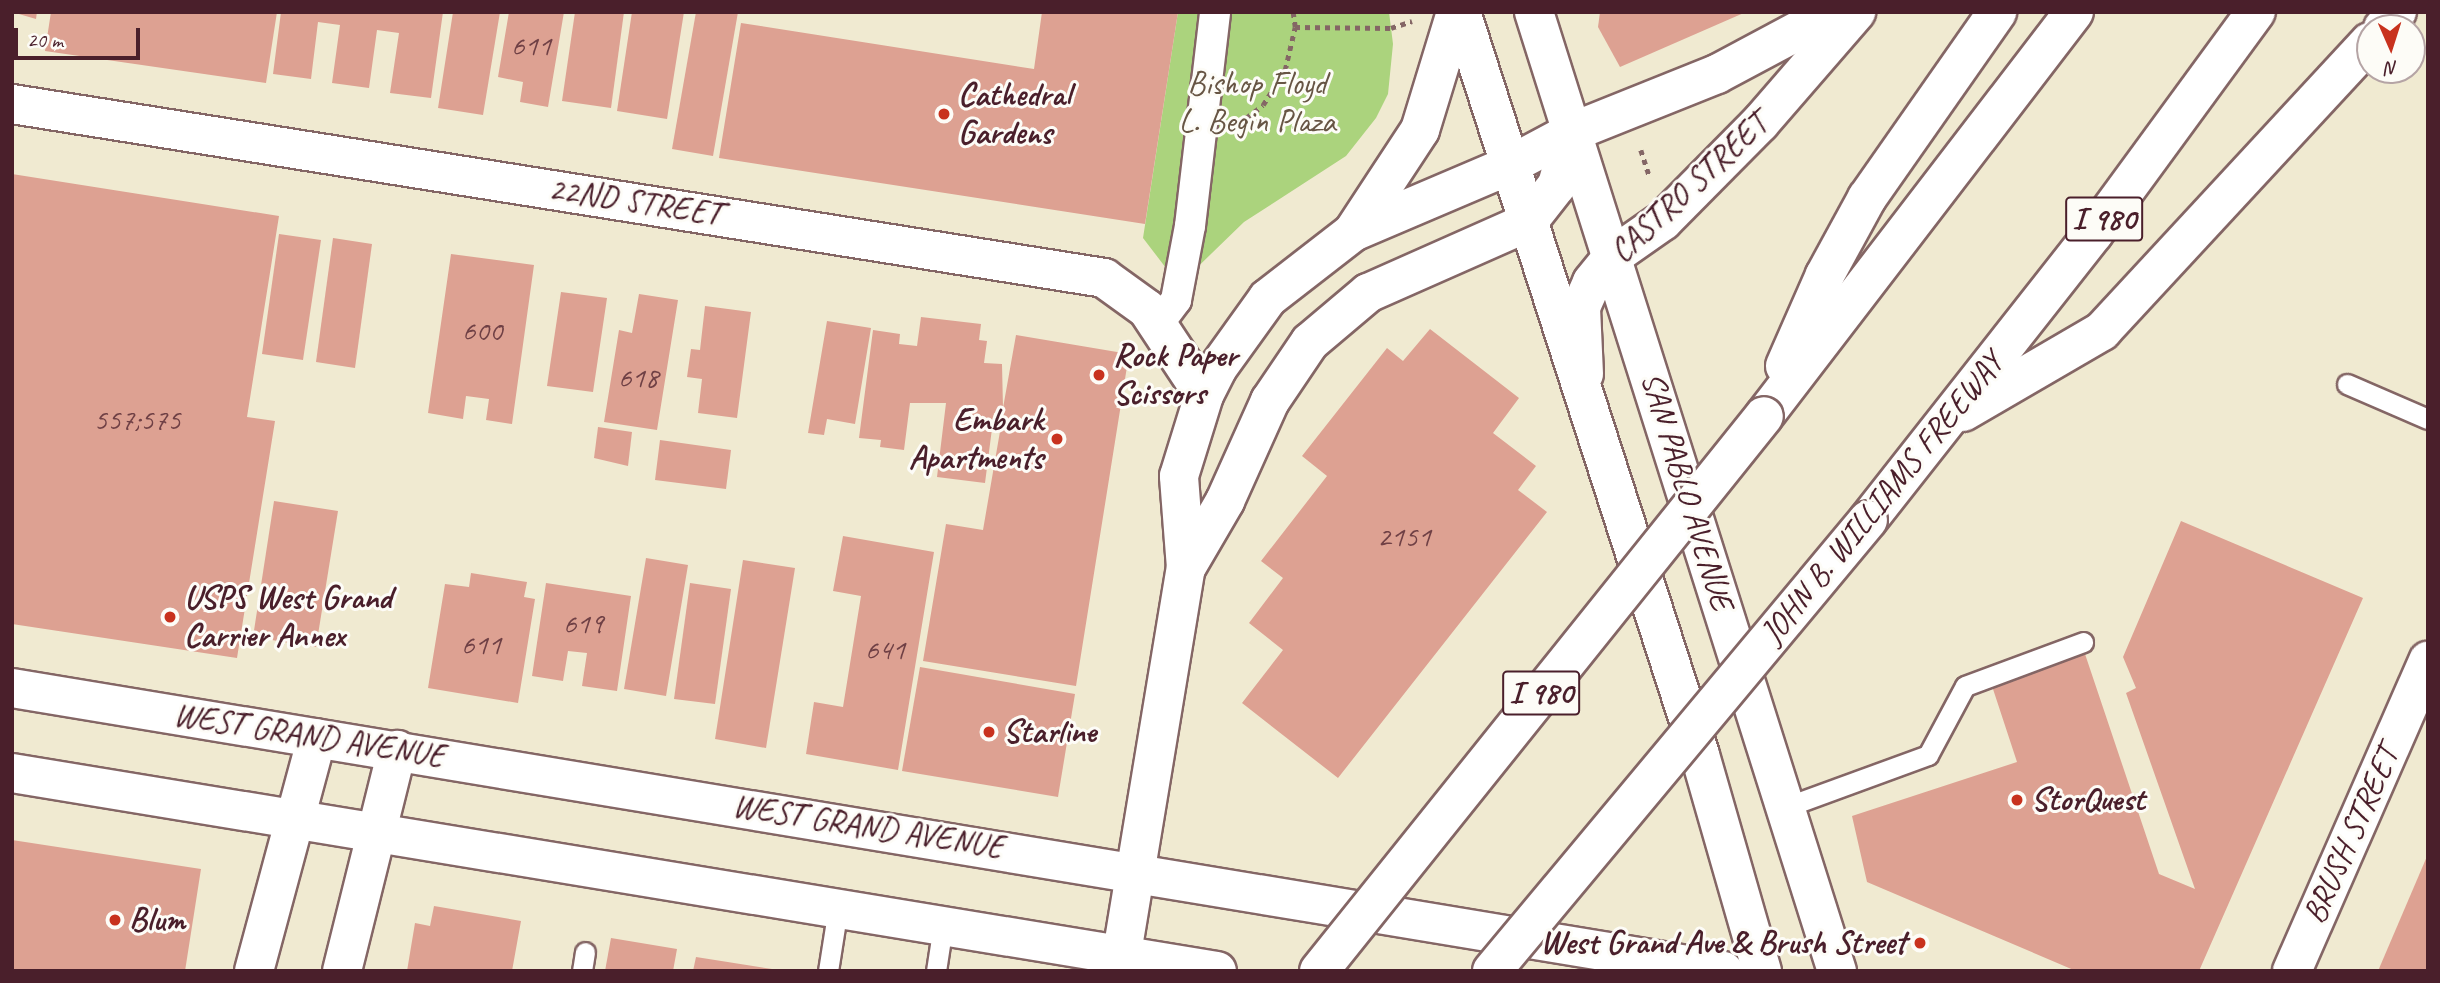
<!DOCTYPE html>
<html>
<head>
<meta charset="utf-8">
<style>
  body { margin:0 }
  #map { position:relative; width:2440px; height:983px; overflow:hidden; background:#f0ead1; font-family:Caveat,sans-serif }
  div>[style] { position:absolute }
  .green>* { inset:0; background:#abd37d }
  .building>* { inset:0; background:#dda192 }
  .path>* { height:4.5px; margin-top:-2.25px; transform-origin:0; background:repeating-linear-gradient(90deg,#846665 0 5px,transparent 0 10px) }
  .roads { filter:drop-shadow(2px 0 #846665) drop-shadow(-2px 0 #846665) drop-shadow(0 2px #846665) drop-shadow(0 -2px #846665) }
  .service>* { height:19px; margin:-9.5px; padding:0 9.5px; transform-origin:9.5px; border-radius:9.5px; background:#fff }
  .pedestrian>* { height:30px; margin:-15px; padding:0 15px; transform-origin:15px; border-radius:15px; background:#fff }
  .minor>* { height:38px; margin:-19px; padding:0 19px; transform-origin:19px; border-radius:19px; background:#fff }
  .tertiary>* { height:38px; margin:-19px; padding:0 19px; transform-origin:19px; border-radius:19px; background:#fff }
  .secondary>* { height:38px; margin:-19px; padding:0 19px; transform-origin:19px; border-radius:19px; background:#fff }
  .primary>* { height:38px; margin:-19px; padding:0 19px; transform-origin:19px; border-radius:19px; background:#fff }
  .motorway>* { height:38px; margin:-19px; padding:0 19px; transform-origin:19px; border-radius:19px; background:#fff }
  .bridges { filter:drop-shadow(2px 0 #846665) drop-shadow(-2px 0 #846665) drop-shadow(0 2px #846665) drop-shadow(0 -2px #846665) }
  .motorway-bridge>* { height:38px; margin:-19px; padding:0 19px; transform-origin:19px; border-radius:19px; background:#fff }
  .dots>* { width:19px; height:19px; translate:-50% -50%; box-sizing:border-box; border:4px solid #fdfcf7; border-radius:50% }
  span { translate:-50% -50%; white-space:nowrap; text-align:center; line-height:1.15; -webkit-text-stroke:6px #fdfcf7; paint-order:stroke }
  .number-label { font-size:30px; color:#6f4045 }
  .number-label span { -webkit-text-stroke-width:0 }
  .shield-label span { padding:2px 5px; background:#fdfcf7; border:2px solid; border-radius:5px; -webkit-text-stroke-width:0 }
  .shield-label { font-size:32px; color:#4a1f2b; font-weight:700 }
  .park-label { font-size:33px; color:#675544 }
  .poi-label { font-size:33px; color:#4a1f2b; font-weight:700 }
  .left { translate:0 -50%; text-align:left }
  .right { translate:-100% -50%; text-align:right }
  .street-label { font-size:33px; color:#4a1f2b }
  .frame { position:absolute; inset:0; border:14px solid #4a1f2b; pointer-events:none }
  .north { position:absolute; left:2356px; top:14px; width:70px; height:70px; box-sizing:border-box; background:#fdfcf7; border:2px solid #b5a4a5; border-radius:50%; rotate:177deg; font-size:19px; font-weight:700; line-height:28px; text-align:center; color:#4a1f2b }
  .north::after { content:''; display:block; margin:auto; width:24px; height:32px; background:#c8321e; clip-path:polygon(50% 0,100% 100%,50% 72%,0 100%) }
  .scale { position:absolute; left:14px; top:28px; width:126px; height:32px; box-sizing:border-box; border:4px solid #4a1f2b; border-top:0; padding-left:9px; font-size:21px; line-height:24px; white-space:nowrap; color:#4a1f2b; -webkit-text-stroke:5px #fdfcf7; paint-order:stroke }
</style>
</head>
<body>
<div id="map">
  <div class="green">
    <div style="clip-path:polygon(1178px 12px,1389px 12px,1393px 44px,1388px 94px,1376px 118px,1346px 156px,1244px 222px,1179px 285px,1143px 238px)"></div>
  </div>
  <div class="building">
    <div style="clip-path:polygon(12px 12px,37px 12px,36px 19px)"></div>
    <div style="clip-path:polygon(51px 12px,277px 12px,266px 83px,45px 51px)"></div>
    <div style="clip-path:polygon(281px 12px,443px 12px,431px 98px,390px 93px,399px 33px,377px 30px,369px 88px,332px 83px,340px 25px,318px 22px,311px 79px,273px 74px)"></div>
    <div style="clip-path:polygon(453px 12px,500px 12px,483px 115px,438px 108px)"></div>
    <div style="clip-path:polygon(509px 12px,564px 12px,548px 107px,520px 102px,523px 82px,498px 77px)"></div>
    <div style="clip-path:polygon(575px 12px,624px 12px,611px 108px,562px 101px)"></div>
    <div style="clip-path:polygon(632px 12px,684px 12px,667px 119px,617px 111px)"></div>
    <div style="clip-path:polygon(696px 12px,738px 12px,713px 156px,672px 149px)"></div>
    <div style="clip-path:polygon(1042px 12px,1178px 12px,1145px 224px,719px 158px,741px 23px,1034px 69px)"></div>
    <div style="clip-path:polygon(1600px 12px,1746px 12px,1620px 67px,1598px 27px)"></div>
    <div style="clip-path:polygon(12px 174px,279px 216px,247px 417px,275px 421px,237px 658px,12px 624px)"></div>
    <div style="clip-path:polygon(279px 234px,321px 240px,303px 360px,262px 354px)"></div>
    <div style="clip-path:polygon(333px 238px,372px 244px,355px 368px,316px 362px)"></div>
    <div style="clip-path:polygon(451px 254px,534px 265px,512px 424px,486px 420px,489px 399px,466px 396px,463px 419px,428px 413px)"></div>
    <div style="clip-path:polygon(561px 292px,607px 298px,593px 392px,547px 386px)"></div>
    <div style="clip-path:polygon(639px 294px,678px 300px,657px 430px,604px 422px,619px 330px,632px 333px)"></div>
    <div style="clip-path:polygon(705px 306px,751px 312px,737px 418px,698px 413px,702px 379px,687px 377px,691px 349px,700px 350px)"></div>
    <div style="clip-path:polygon(921px 317px,981px 324px,979px 340px,987px 341px,984px 363px,1002px 364px,1003px 408px,1016px 335px,1129px 354px,1076px 686px,923px 661px,946px 524px,983px 530px,1003px 414px,994px 413px,985px 483px,937px 477px,946px 403px,910px 403px,904px 450px,880px 447px,881px 440px,859px 438px,873px 330px,900px 334px,899px 344px,917px 346px)"></div>
    <div style="clip-path:polygon(827px 321px,871px 328px,855px 424px,827px 419px,824px 435px,808px 433px)"></div>
    <div style="clip-path:polygon(1430px 329px,1519px 398px,1493px 433px,1536px 466px,1518px 490px,1547px 512px,1338px 778px,1242px 703px,1283px 650px,1249px 623px,1283px 578px,1261px 561px,1327px 476px,1302px 456px,1387px 348px,1403px 361px)"></div>
    <div style="clip-path:polygon(598px 427px,632px 432px,628px 466px,594px 458px)"></div>
    <div style="clip-path:polygon(660px 440px,731px 450px,726px 489px,655px 480px)"></div>
    <div style="clip-path:polygon(274px 501px,338px 511px,316px 647px,253px 637px)"></div>
    <div style="clip-path:polygon(2181px 521px,2363px 598px,2199px 971px,2076px 971px,1867px 882px,1852px 816px,2017px 762px,1992px 686px,2085px 654px,2159px 874px,2195px 889px,2126px 693px,2136px 688px,2123px 657px)"></div>
    <div style="clip-path:polygon(843px 536px,934px 552px,898px 770px,806px 754px,814px 702px,843px 707px,861px 596px,833px 591px)"></div>
    <div style="clip-path:polygon(646px 558px,688px 565px,666px 696px,624px 689px)"></div>
    <div style="clip-path:polygon(743px 560px,795px 568px,766px 748px,715px 739px)"></div>
    <div style="clip-path:polygon(471px 573px,527px 582px,524px 597px,535px 599px,518px 703px,428px 688px,445px 584px,469px 587px)"></div>
    <div style="clip-path:polygon(546px 583px,631px 596px,617px 691px,582px 686px,587px 653px,568px 651px,563px 681px,532px 676px)"></div>
    <div style="clip-path:polygon(690px 583px,731px 589px,715px 704px,674px 699px)"></div>
    <div style="clip-path:polygon(920px 667px,1075px 694px,1058px 797px,902px 771px)"></div>
    <div style="clip-path:polygon(12px 840px,201px 869px,185px 971px,12px 971px)"></div>
    <div style="clip-path:polygon(2428px 854px,2428px 971px,2378px 971px)"></div>
    <div style="clip-path:polygon(434px 906px,521px 921px,512px 971px,407px 971px,415px 923px,430px 926px)"></div>
    <div style="clip-path:polygon(611px 938px,677px 949px,673px 971px,605px 971px)"></div>
    <div style="clip-path:polygon(696px 957px,772px 969px,772px 971px,693px 971px)"></div>
  </div>
  <div class="path">
    <div style="left:1295px;top:27px;width:96px;rotate:0.6deg"></div>
    <div style="left:1391px;top:28px;width:22px;rotate:-18deg"></div>
    <div style="left:1254px;top:115px;width:15px;rotate:48deg"></div>
    <div style="left:1238px;top:124px;width:31px;rotate:-37deg"></div>
    <div style="left:1263px;top:105px;width:41px;rotate:-57.8deg"></div>
    <div style="left:1285px;top:70px;width:44px;rotate:-76.9deg"></div>
    <div style="left:1295px;top:27px;width:15px;rotate:-98deg"></div>
    <div style="left:1641px;top:150px;width:29px;rotate:72deg"></div>
  </div>
  <div class="roads">
    <div class="service">
      <div style="left:2347px;top:384px;width:88px;rotate:23.4deg"></div>
      <div style="left:1786px;top:807px;width:151px;rotate:-20.1deg"></div>
      <div style="left:1928px;top:755px;width:78px;rotate:-61.8deg"></div>
      <div style="left:1965px;top:686px;width:126px;rotate:-20.4deg"></div>
      <div style="left:582px;top:971px;width:19px;rotate:-81deg"></div>
      <div style="left:828px;top:971px;width:64px;rotate:-81deg"></div>
      <div style="left:936px;top:971px;width:47px;rotate:-81.3deg"></div>
    </div>
    <div class="pedestrian">
      <div style="left:1158px;top:324px;width:30px;rotate:-53deg"></div>
      <div style="left:1176px;top:300px;width:75px;rotate:-79.3deg"></div>
      <div style="left:1190px;top:226px;width:215px;rotate:-83.3deg"></div>
    </div>
    <div class="minor">
      <div style="left:12px;top:104px;width:1106px;rotate:9.05deg"></div>
      <div style="left:1104px;top:278px;width:53px;rotate:35.8deg"></div>
      <div style="left:1147px;top:309px;width:103px;rotate:56.5deg"></div>
    </div>
    <div class="tertiary">
      <div style="left:1572px;top:132px;width:156px;rotate:-21.8deg"></div>
      <div style="left:1717px;top:74px;width:132px;rotate:-28.1deg"></div>
      <div style="left:1584px;top:374px;width:67px;rotate:-92.6deg"></div>
      <div style="left:1581px;top:307px;width:27px;rotate:-66deg"></div>
      <div style="left:1592px;top:282px;width:33px;rotate:-51deg"></div>
      <div style="left:1613px;top:256px;width:61px;rotate:-35deg"></div>
      <div style="left:1663px;top:221px;width:138px;rotate:-45.3deg"></div>
      <div style="left:1760px;top:123px;width:147px;rotate:-49.1deg"></div>
      <div style="left:2292px;top:971px;width:339px;rotate:-66.3deg"></div>
    </div>
    <div class="secondary">
      <div style="left:1461px;top:12px;width:780px;rotate:72.17deg"></div>
      <div style="left:1700px;top:755px;width:225px;rotate:74deg"></div>
      <div style="left:1534px;top:12px;width:1006px;rotate:72.47deg"></div>
      <div style="left:1353px;top:232px;width:122px;rotate:-56.7deg"></div>
      <div style="left:1420px;top:130px;width:123px;rotate:-73deg"></div>
      <div style="left:1186px;top:568px;width:78px;rotate:-59.8deg"></div>
      <div style="left:1225px;top:501px;width:110px;rotate:-65.8deg"></div>
      <div style="left:1270px;top:401px;width:71px;rotate:-55.9deg"></div>
      <div style="left:1310px;top:342px;width:76px;rotate:-40.2deg"></div>
      <div style="left:1368px;top:293px;width:175px;rotate:-23.9deg"></div>
      <div style="left:1528px;top:222px;width:47px;rotate:-51.9deg"></div>
      <div style="left:1557px;top:185px;width:55px;rotate:-74.2deg"></div>
      <div style="left:254px;top:971px;width:241px;rotate:-74.9deg"></div>
      <div style="left:342px;top:971px;width:228px;rotate:-76deg"></div>
      <div style="left:1119px;top:971px;width:409px;rotate:-80.6deg"></div>
      <div style="left:1186px;top:568px;width:92px;rotate:-94.4deg"></div>
      <div style="left:1179px;top:476px;width:85px;rotate:-72.8deg"></div>
      <div style="left:1204px;top:395px;width:29px;rotate:-63deg"></div>
      <div style="left:1217px;top:369px;width:87px;rotate:-54.3deg"></div>
      <div style="left:1268px;top:298px;width:108px;rotate:-37.8deg"></div>
      <div style="left:1353px;top:232px;width:171px;rotate:-23.1deg"></div>
      <div style="left:1510px;top:165px;width:70px;rotate:-28deg"></div>
    </div>
    <div class="primary">
      <div style="left:12px;top:688px;width:1735px;rotate:9.39deg"></div>
      <div style="left:12px;top:773px;width:1221px;rotate:9.33deg"></div>
    </div>
    <div class="motorway">
      <div style="left:2383px;top:28px;width:21px;rotate:-49deg"></div>
      <div style="left:1785px;top:366px;width:99px;rotate:-66.3deg"></div>
      <div style="left:1825px;top:275px;width:88px;rotate:-61.4deg"></div>
      <div style="left:1867px;top:198px;width:227px;rotate:-55deg"></div>
      <div style="left:1963px;top:412px;width:161px;rotate:-30.2deg"></div>
      <div style="left:2102px;top:331px;width:394px;rotate:-47.2deg"></div>
      <div style="left:1764px;top:416px;width:509px;rotate:-52.5deg"></div>
      <div style="left:1868px;top:520px;width:365px;rotate:-51.8deg"></div>
      <div style="left:2094px;top:233px;width:274px;rotate:-53.8deg"></div>
    </div>
  </div>
  <div class="bridges">
    <div class="motorway-bridge">
      <div style="left:1319px;top:971px;width:711px;rotate:-51.28deg"></div>
      <div style="left:1492px;top:971px;width:587px;rotate:-50.18deg"></div>
    </div>
  </div>
  <div class="dots">
    <div style="left:944px;top:114px;background:#c8321e"></div>
    <div style="left:1099px;top:375px;background:#c8321e"></div>
    <div style="left:1057px;top:439px;background:#c8321e"></div>
    <div style="left:170px;top:617px;background:#c8321e"></div>
    <div style="left:989px;top:732px;background:#c8321e"></div>
    <div style="left:2017px;top:800px;background:#c8321e"></div>
    <div style="left:115px;top:920px;background:#c8321e"></div>
    <div style="left:1920px;top:943px;background:#c8321e"></div>
  </div>
  <div class="number-label">
    <span style="left:531px;top:45px">611</span>
    <span style="left:482px;top:330px">600</span>
    <span style="left:638px;top:377px">618</span>
    <span style="left:137px;top:419px">557;575</span>
    <span style="left:1404px;top:536px">2151</span>
    <span style="left:583px;top:623px">619</span>
    <span style="left:481px;top:644px">611</span>
    <span style="left:885px;top:649px">641</span>
  </div>
  <div class="shield-label">
    <span style="left:2104px;top:219px">I 980</span>
    <span style="left:1541px;top:693px">I 980</span>
  </div>
  <div class="park-label">
    <span style="left:1257px;top:103px">Bishop Floyd<br>L. Begin Plaza</span>
  </div>
  <div class="poi-label">
    <span class="left" style="left:958px;top:114px">Cathedral<br>Gardens</span>
    <span class="left" style="left:1113px;top:375px">Rock Paper<br>Scissors</span>
    <span class="right" style="left:1043px;top:439px">Embark<br>Apartments</span>
    <span class="left" style="left:184px;top:617px">USPS West Grand<br>Carrier Annex</span>
    <span class="left" style="left:1003px;top:732px">Starline</span>
    <span class="left" style="left:2031px;top:800px">StorQuest</span>
    <span class="left" style="left:129px;top:920px">Blum</span>
    <span class="right" style="left:1906px;top:943px">West Grand Ave &amp; Brush Street</span>
  </div>
  <div class="street-label">
    <span style="left:1689px;top:188px;rotate:-43deg">CASTRO STREET</span>
    <span style="left:635px;top:202px;rotate:9deg">22ND STREET</span>
    <span style="left:1687px;top:491px;rotate:73deg">SAN PABLO AVENUE</span>
    <span style="left:1882px;top:498px;rotate:-51deg">JOHN B. WILLIAMS FREEWAY</span>
    <span style="left:309px;top:736px;rotate:9deg">WEST GRAND AVENUE</span>
    <span style="left:868px;top:827px;rotate:9deg">WEST GRAND AVENUE</span>
    <span style="left:2351px;top:835px;rotate:-66deg">BRUSH STREET</span>
  </div>
  <div class="frame"></div>
  <div class="north">N</div>
  <div class="scale">20 m</div>
</div>
</body>
</html>
